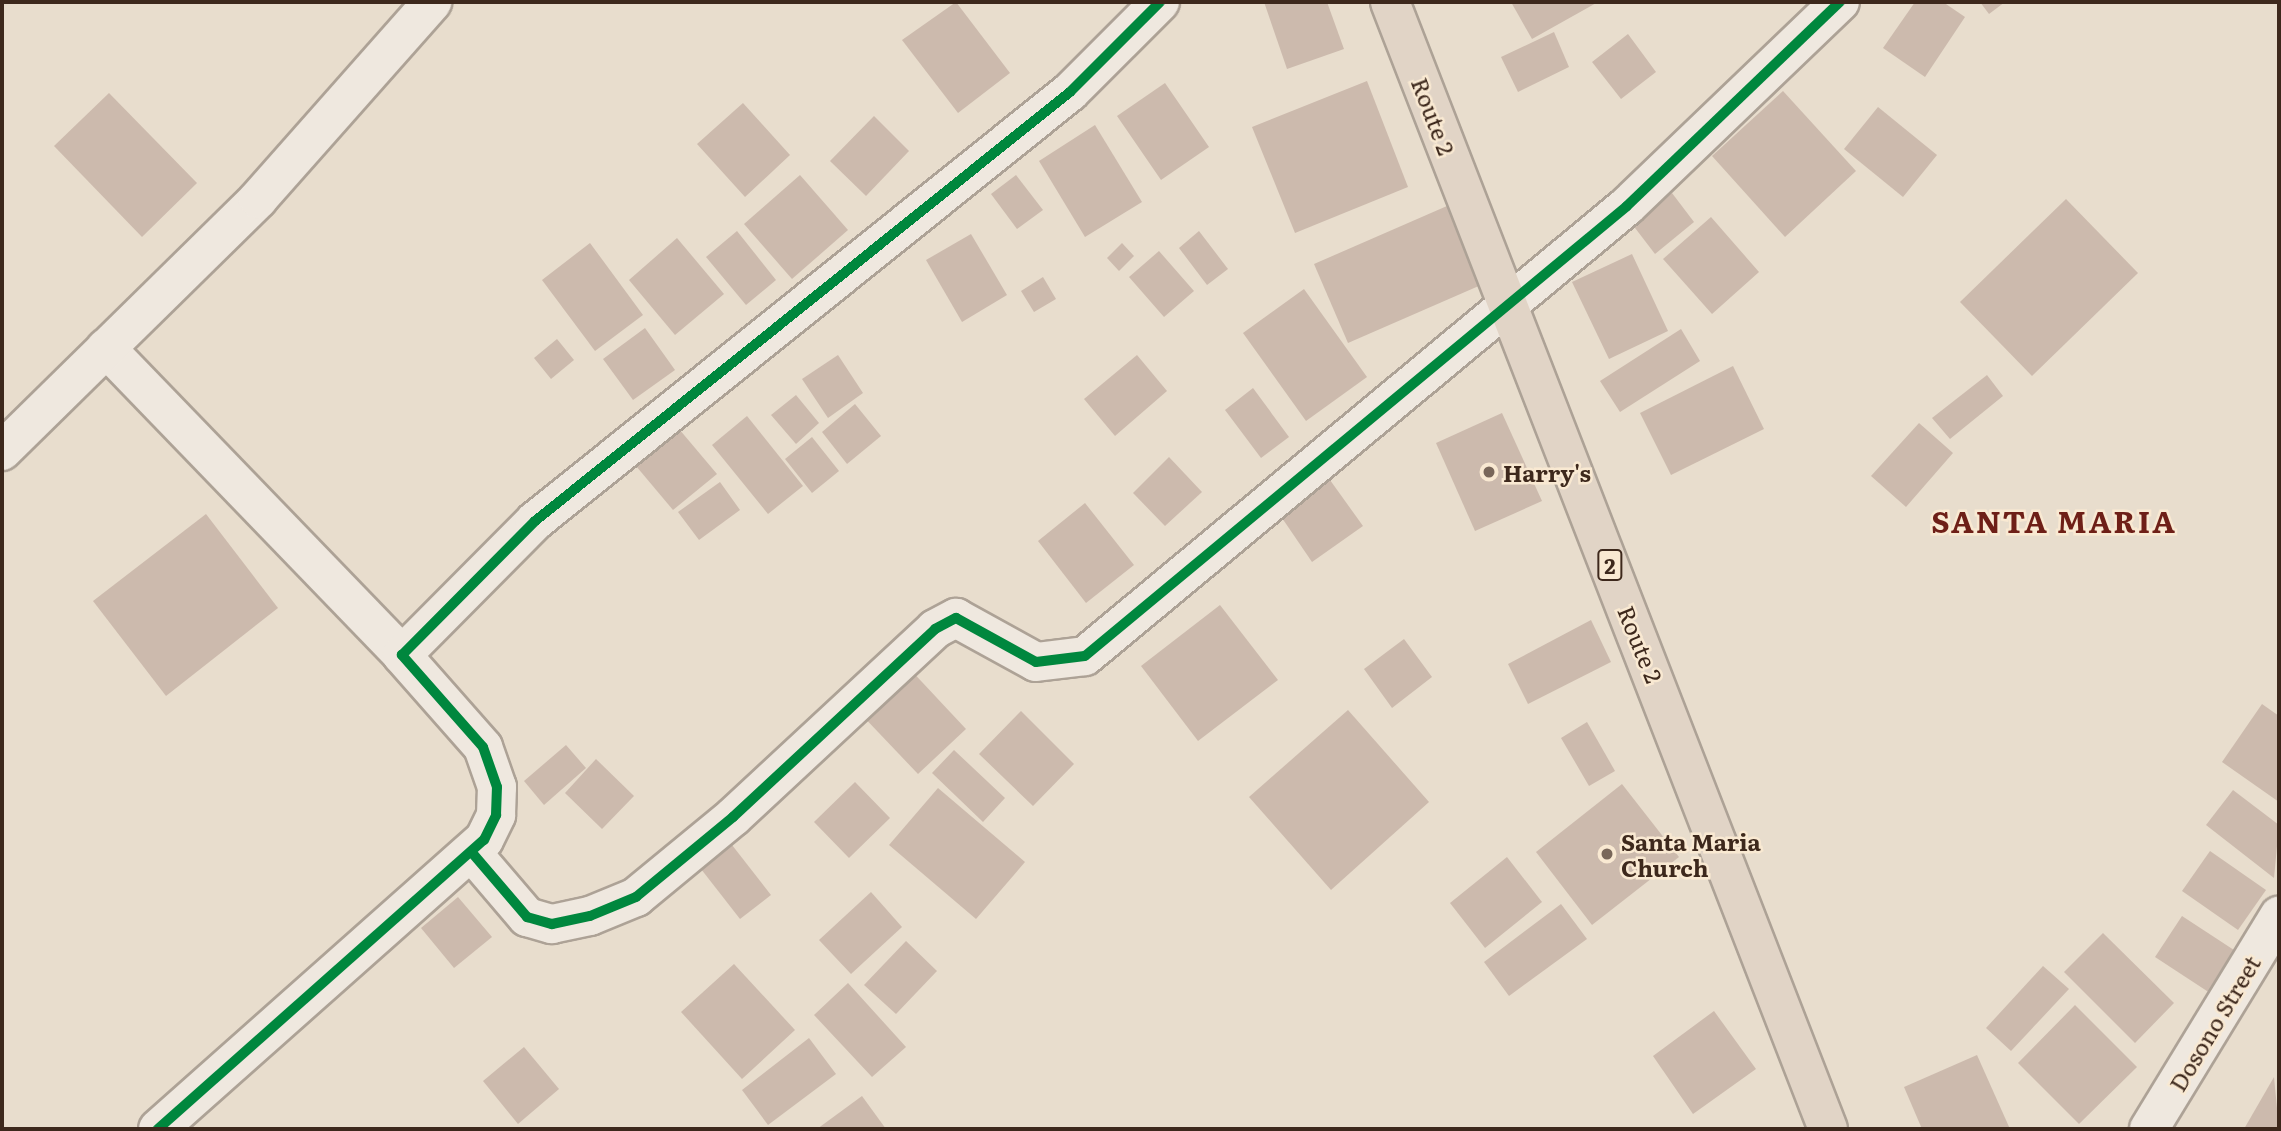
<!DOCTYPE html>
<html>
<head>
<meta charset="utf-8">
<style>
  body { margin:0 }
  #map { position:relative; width:2281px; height:1131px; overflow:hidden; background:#e8ddcd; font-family:Literata,serif }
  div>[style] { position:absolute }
  .building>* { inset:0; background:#ccbaad }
  .roads { filter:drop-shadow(2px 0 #ada296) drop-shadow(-2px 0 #ada296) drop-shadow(0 2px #ada296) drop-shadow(0 -2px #ada296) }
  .minor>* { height:38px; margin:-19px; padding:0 19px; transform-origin:19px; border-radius:19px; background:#efe8df }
  .trunk>* { height:38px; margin:-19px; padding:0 19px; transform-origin:19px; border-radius:19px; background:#e1d4c6 }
  .cycleway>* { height:10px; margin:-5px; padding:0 5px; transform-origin:5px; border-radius:5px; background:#00873e }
  .dots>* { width:19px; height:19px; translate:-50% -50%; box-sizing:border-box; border:4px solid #f9e9d2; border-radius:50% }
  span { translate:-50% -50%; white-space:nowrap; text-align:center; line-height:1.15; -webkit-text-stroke:5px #f9e9d2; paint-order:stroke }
  .shield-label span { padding:2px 5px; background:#f9e9d2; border:2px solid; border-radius:5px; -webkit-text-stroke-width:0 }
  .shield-label { font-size:21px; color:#3d281c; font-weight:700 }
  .street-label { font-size:23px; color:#3d281c }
  .poi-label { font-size:23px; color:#3d281c; font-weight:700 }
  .left { translate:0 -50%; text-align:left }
  .district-label { font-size:30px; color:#6e1f17; font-weight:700; letter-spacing:2px }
  .frame { position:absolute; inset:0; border:4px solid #3d281c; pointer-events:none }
</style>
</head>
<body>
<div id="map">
  <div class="building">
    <div style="clip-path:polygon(956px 2px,1010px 73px,958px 113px,902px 40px)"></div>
    <div style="clip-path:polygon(1264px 2px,1327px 2px,1344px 49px,1287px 69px)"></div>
    <div style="clip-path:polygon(1511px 2px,1598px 2px,1532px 39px)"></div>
    <div style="clip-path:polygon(1915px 2px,1943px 2px,1965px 17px,1925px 77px,1883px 48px)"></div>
    <div style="clip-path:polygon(1980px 2px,2005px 2px,1989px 14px)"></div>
    <div style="clip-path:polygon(1554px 32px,1569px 67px,1518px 92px,1501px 57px)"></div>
    <div style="clip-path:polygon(1628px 34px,1656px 72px,1621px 99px,1592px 62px)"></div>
    <div style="clip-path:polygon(1367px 81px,1408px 187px,1295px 233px,1252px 127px)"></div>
    <div style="clip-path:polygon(1165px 83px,1209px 147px,1161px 180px,1117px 116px)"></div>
    <div style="clip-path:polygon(1783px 91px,1856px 171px,1785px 237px,1712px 156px)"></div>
    <div style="clip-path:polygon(109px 93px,197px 183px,142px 237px,54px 146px)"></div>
    <div style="clip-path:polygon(743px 103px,790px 155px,745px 197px,697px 144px)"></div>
    <div style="clip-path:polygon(1878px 107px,1937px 155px,1903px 197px,1844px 149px)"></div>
    <div style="clip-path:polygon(874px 116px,909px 151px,866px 196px,830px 161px)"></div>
    <div style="clip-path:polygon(1095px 125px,1142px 202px,1085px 237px,1039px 161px)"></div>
    <div style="clip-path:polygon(800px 175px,848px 230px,792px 279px,744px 224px)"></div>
    <div style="clip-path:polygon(1016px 175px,1043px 210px,1017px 229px,991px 194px)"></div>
    <div style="clip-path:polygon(1672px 193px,1694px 222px,1655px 254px,1632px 224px)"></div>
    <div style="clip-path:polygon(2066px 199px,2138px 273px,2032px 376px,1960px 302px)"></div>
    <div style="clip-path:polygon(1447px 206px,1481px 285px,1348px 343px,1314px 264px)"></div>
    <div style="clip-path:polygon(1711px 217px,1759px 272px,1712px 314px,1663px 259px)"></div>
    <div style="clip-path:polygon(737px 231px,776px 280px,746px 305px,706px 257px)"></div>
    <div style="clip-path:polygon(1199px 231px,1228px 269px,1207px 285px,1179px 248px)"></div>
    <div style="clip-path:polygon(971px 234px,1007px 295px,962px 322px,926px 260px)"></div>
    <div style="clip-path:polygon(677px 238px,724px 294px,675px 335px,629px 280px)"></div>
    <div style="clip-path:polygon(590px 243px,643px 315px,595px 351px,542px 280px)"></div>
    <div style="clip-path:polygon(1122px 243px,1134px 256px,1119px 271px,1107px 258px)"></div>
    <div style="clip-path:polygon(1159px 251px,1194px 291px,1164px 317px,1129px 277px)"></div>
    <div style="clip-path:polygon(1632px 254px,1668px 331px,1609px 359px,1572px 282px)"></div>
    <div style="clip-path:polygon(1043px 277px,1056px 299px,1034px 312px,1021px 291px)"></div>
    <div style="clip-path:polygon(1304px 289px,1367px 377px,1306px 421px,1243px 333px)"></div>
    <div style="clip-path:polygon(645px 328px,675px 370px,633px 400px,603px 359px)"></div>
    <div style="clip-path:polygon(1681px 329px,1700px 361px,1620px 412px,1600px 381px)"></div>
    <div style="clip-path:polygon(557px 339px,574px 360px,551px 379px,534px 358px)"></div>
    <div style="clip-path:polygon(838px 355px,863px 393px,828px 418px,802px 379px)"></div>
    <div style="clip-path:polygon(1137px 355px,1167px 391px,1115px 436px,1084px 399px)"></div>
    <div style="clip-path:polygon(1733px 366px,1764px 429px,1671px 475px,1640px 413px)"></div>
    <div style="clip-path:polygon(1987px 375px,2003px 396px,1950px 439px,1932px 418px)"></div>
    <div style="clip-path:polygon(1253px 388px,1289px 437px,1261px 458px,1225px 410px)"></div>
    <div style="clip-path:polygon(796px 395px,819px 423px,796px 444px,771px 415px)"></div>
    <div style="clip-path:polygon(855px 404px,881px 436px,847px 464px,822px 432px)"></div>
    <div style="clip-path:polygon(1502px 413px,1542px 501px,1475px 531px,1436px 443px)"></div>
    <div style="clip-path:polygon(747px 416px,803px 486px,768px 514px,712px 445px)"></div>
    <div style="clip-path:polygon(1919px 423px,1953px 453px,1906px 507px,1871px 476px)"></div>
    <div style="clip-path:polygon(679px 429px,717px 474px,673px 510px,636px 466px)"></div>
    <div style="clip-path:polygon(812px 437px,839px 471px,812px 493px,785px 459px)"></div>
    <div style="clip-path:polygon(1169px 457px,1202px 492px,1165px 526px,1133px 493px)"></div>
    <div style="clip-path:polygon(1330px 480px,1363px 526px,1312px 562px,1280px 515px)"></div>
    <div style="clip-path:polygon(720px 482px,740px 510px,699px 540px,678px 512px)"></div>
    <div style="clip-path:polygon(1085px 503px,1134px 565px,1086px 603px,1038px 541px)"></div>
    <div style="clip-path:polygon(206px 514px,278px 608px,166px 696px,93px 601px)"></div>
    <div style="clip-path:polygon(1220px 605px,1278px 680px,1198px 741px,1141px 666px)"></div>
    <div style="clip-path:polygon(1591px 620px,1611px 662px,1528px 704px,1508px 664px)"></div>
    <div style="clip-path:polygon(1404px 639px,1432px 677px,1392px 708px,1364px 669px)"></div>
    <div style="clip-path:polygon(907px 666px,966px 729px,918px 774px,859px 712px)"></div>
    <div style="clip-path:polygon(2262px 704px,2279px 716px,2279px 802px,2222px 762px)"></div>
    <div style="clip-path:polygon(1348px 710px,1429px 802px,1331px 890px,1249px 797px)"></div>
    <div style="clip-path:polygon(1021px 711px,1074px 764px,1033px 806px,979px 754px)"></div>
    <div style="clip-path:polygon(1587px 722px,1615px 771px,1589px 786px,1561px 738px)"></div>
    <div style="clip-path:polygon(566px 745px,586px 768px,544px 805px,524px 781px)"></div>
    <div style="clip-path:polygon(954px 750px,1005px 798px,983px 822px,932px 773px)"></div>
    <div style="clip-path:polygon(596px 759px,634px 796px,602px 829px,565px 793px)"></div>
    <div style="clip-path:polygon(855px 782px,890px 818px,849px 858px,814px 822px)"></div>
    <div style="clip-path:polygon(1622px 784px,1679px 857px,1592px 925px,1536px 852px)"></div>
    <div style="clip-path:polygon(938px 788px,1025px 862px,976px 919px,889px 845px)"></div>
    <div style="clip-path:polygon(2233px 790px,2279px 825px,2274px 878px,2206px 825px)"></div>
    <div style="clip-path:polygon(725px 836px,771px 895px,740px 919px,694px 860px)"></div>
    <div style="clip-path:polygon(2210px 851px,2266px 890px,2238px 930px,2182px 891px)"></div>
    <div style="clip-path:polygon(1507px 857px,1542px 902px,1485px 948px,1450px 903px)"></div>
    <div style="clip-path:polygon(871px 892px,902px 927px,851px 974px,819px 940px)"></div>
    <div style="clip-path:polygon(458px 897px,492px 937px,454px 968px,421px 928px)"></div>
    <div style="clip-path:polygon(1561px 904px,1587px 939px,1509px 996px,1484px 962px)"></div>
    <div style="clip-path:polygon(2182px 916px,2237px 952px,2210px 993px,2155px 957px)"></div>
    <div style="clip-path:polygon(2103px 933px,2174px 1003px,2135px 1043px,2064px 972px)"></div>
    <div style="clip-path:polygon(906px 941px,937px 971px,896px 1014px,864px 985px)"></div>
    <div style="clip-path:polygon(734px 964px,795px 1030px,742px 1079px,681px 1012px)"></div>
    <div style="clip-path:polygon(2043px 966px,2069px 989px,2011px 1051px,1986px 1028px)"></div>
    <div style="clip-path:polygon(848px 983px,906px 1047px,872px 1077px,814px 1015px)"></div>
    <div style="clip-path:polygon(2075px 1005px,2137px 1067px,2079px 1124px,2018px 1063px)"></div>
    <div style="clip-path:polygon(1714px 1011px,1756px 1069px,1693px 1114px,1653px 1056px)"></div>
    <div style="clip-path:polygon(809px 1038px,836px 1074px,768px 1125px,742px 1090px)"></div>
    <div style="clip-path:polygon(524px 1047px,559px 1089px,518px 1124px,483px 1081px)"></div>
    <div style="clip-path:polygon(1977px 1055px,2010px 1129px,1922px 1129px,1904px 1087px)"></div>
    <div style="clip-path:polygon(2274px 1077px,2279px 1129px,2244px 1129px)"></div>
    <div style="clip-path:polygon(862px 1096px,886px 1129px,817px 1129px)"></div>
  </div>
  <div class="roads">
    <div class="minor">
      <div style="left:106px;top:348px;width:426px;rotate:46deg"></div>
      <div style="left:2px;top:451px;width:359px;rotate:-44.5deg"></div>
      <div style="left:258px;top:199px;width:263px;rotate:-48.5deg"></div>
      <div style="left:474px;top:855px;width:82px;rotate:49.5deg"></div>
      <div style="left:527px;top:917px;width:26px;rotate:16deg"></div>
      <div style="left:552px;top:924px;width:39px;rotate:-12deg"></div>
      <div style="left:590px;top:916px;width:50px;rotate:-22.4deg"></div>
      <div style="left:636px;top:897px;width:126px;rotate:-39.5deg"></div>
      <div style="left:733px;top:817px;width:276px;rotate:-42.9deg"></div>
      <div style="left:935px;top:629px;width:24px;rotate:-28deg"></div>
      <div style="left:956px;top:618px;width:91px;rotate:28.8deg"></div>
      <div style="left:1036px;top:662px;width:49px;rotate:-7deg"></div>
      <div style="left:1085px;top:656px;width:704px;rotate:-39.7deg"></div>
      <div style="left:1627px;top:206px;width:295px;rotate:-43.8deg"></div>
      <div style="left:158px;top:1129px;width:436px;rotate:-41.6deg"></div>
      <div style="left:484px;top:840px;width:28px;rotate:-64deg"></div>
      <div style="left:496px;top:815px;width:28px;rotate:-88deg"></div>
      <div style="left:497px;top:787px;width:42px;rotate:-109.3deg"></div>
      <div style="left:483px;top:747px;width:123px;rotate:-131.4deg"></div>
      <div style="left:402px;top:655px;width:189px;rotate:-45.2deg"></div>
      <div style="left:535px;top:521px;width:686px;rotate:-38.73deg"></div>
      <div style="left:1070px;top:92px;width:127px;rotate:-45deg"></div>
      <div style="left:2149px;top:1129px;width:250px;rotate:-58.6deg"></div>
    </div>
    <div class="trunk">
      <div style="left:1390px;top:2px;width:1209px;rotate:68.76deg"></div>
    </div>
  </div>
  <div class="cycleway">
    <div style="left:474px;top:855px;width:82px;rotate:49.5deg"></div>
    <div style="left:527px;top:917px;width:26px;rotate:16deg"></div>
    <div style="left:552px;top:924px;width:39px;rotate:-12deg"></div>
    <div style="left:590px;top:916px;width:50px;rotate:-22.4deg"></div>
    <div style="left:636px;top:897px;width:126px;rotate:-39.5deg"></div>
    <div style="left:733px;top:817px;width:276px;rotate:-42.9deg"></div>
    <div style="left:935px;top:629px;width:24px;rotate:-28deg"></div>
    <div style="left:956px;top:618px;width:91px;rotate:28.8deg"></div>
    <div style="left:1036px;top:662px;width:49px;rotate:-7deg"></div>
    <div style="left:1085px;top:656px;width:704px;rotate:-39.7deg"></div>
    <div style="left:1627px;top:206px;width:295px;rotate:-43.8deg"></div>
    <div style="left:158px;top:1129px;width:436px;rotate:-41.6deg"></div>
    <div style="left:484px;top:840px;width:28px;rotate:-64deg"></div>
    <div style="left:496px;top:815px;width:28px;rotate:-88deg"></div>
    <div style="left:497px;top:787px;width:42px;rotate:-109.3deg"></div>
    <div style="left:483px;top:747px;width:123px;rotate:-131.4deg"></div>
    <div style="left:402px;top:655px;width:189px;rotate:-45.2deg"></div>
    <div style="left:535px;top:521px;width:686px;rotate:-38.73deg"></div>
    <div style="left:1070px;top:92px;width:127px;rotate:-45deg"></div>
  </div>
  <div class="dots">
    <div style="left:1489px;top:472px;background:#79675a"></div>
    <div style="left:1607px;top:854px;background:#79675a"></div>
  </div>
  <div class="shield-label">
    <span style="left:1610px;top:565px">2</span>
  </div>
  <div class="street-label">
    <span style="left:1434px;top:116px;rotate:69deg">Route 2</span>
    <span style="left:1641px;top:644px;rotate:68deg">Route 2</span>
    <span style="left:2214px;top:1023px;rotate:-59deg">Dosono Street</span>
  </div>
  <div class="poi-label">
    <span class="left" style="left:1503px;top:472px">Harry's</span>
    <span class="left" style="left:1621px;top:854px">Santa Maria<br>Church</span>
  </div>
  <div class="district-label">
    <span style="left:2054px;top:520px">SANTA MARIA</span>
  </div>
  <div class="frame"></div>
</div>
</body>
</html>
